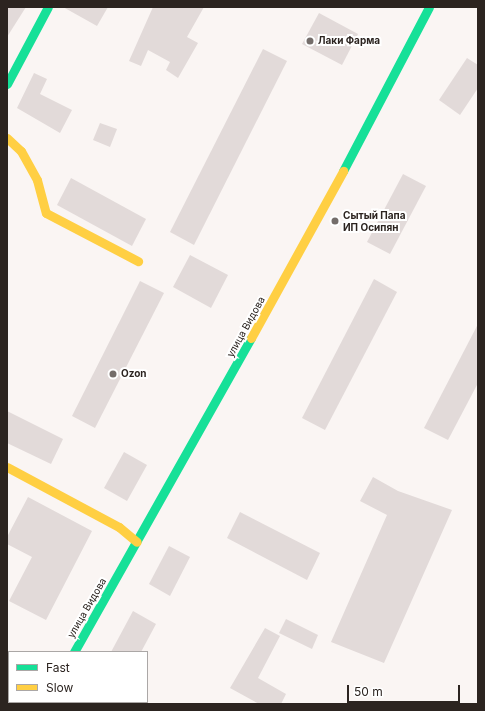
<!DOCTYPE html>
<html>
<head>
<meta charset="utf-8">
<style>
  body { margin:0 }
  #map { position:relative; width:485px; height:711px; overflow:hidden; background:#faf5f3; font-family:Inter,sans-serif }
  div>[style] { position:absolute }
  .building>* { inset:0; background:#e2dad9 }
  .fast>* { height:9px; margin:-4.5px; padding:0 4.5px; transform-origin:4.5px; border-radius:4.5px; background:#16e098 }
  .slow>* { height:9px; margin:-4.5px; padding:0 4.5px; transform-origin:4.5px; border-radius:4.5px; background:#ffcf43 }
  .dots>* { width:11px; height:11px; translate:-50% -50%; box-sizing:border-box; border:2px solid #fff; border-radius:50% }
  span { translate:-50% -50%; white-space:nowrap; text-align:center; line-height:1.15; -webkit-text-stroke:4px #fff; paint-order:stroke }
  .poi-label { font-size:10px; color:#2c2420; font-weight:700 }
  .left { translate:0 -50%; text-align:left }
  .street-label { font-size:10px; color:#2c2420 }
  .frame { position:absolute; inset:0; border:8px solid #2c2420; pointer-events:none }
  .legend { position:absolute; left:8px; top:651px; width:140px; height:52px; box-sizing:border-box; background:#fff; border:1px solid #aba7a6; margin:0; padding:5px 7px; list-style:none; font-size:12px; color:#2c2420 }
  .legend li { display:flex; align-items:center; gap:8px; height:20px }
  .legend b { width:20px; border:1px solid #aba7a6 }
  .scale { position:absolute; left:347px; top:685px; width:113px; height:18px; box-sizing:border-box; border:2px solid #2c2420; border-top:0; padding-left:5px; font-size:12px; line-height:14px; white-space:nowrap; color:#2c2420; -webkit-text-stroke:3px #fff; paint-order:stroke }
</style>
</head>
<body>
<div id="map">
  <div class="building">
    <div style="clip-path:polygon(7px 7px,26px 7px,7px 37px)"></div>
    <div style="clip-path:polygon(63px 7px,108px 7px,97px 26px)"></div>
    <div style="clip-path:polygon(153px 7px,204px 7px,187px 37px,198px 43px,178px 78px,166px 70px,170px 62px,148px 50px,141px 66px,129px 61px)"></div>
    <div style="clip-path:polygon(319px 13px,358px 34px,342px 65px,302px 44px)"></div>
    <div style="clip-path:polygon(263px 49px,287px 61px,194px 245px,170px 232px)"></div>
    <div style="clip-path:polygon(467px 58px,478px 65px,478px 88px,460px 115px,439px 100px)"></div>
    <div style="clip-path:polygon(34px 73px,47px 79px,40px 94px,72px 110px,60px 133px,17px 108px)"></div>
    <div style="clip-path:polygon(100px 123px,117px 129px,110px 147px,93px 140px)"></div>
    <div style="clip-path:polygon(403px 174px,426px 186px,390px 254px,367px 242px)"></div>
    <div style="clip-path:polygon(71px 178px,146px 219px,132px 246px,57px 205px)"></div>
    <div style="clip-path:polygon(190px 255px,228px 275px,211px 308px,173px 287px)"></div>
    <div style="clip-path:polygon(374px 279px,397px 292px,325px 430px,302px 418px)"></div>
    <div style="clip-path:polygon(140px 281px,164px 293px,95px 428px,72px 416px)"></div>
    <div style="clip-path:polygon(478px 324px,478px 383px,448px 440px,424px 428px)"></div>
    <div style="clip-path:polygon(7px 411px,63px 439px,51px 464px,7px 443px)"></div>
    <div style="clip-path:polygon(124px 452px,147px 465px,127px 501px,104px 488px)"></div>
    <div style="clip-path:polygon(373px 477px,398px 491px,452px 510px,384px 663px,331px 642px,387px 515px,360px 501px)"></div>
    <div style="clip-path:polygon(28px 497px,92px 531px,46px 620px,9px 601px,32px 557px,7px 544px,7px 537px)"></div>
    <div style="clip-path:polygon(240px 512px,320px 553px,307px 580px,227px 538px)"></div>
    <div style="clip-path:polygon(169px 546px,190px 557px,170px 596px,149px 584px)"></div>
    <div style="clip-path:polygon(133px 611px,156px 624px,141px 652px,111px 652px)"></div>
    <div style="clip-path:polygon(286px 619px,318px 635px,312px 649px,279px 633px)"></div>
    <div style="clip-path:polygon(265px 628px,280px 636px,258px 678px,286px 694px,281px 704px,259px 704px,230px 688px)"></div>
  </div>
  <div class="fast">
    <div style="left:7px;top:84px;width:87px;rotate:-62deg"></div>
    <div style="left:343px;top:171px;width:185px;rotate:-62.3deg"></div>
    <div style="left:74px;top:652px;width:360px;rotate:-60.6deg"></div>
  </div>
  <div class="slow">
    <div style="left:7px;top:138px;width:19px;rotate:43deg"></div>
    <div style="left:21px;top:151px;width:33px;rotate:61deg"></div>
    <div style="left:37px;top:180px;width:34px;rotate:75deg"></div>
    <div style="left:46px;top:213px;width:104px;rotate:27.6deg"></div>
    <div style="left:251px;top:338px;width:191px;rotate:-61.1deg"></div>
    <div style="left:7px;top:467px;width:127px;rotate:28.2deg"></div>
    <div style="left:119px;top:527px;width:23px;rotate:40deg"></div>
    <div style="left:44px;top:704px;width:2px;rotate:-63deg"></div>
  </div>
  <div class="dots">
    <div style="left:310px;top:41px;background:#746d6a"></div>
    <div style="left:335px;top:221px;background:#746d6a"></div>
    <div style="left:113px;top:374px;background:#746d6a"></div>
  </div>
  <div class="poi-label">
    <span class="left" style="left:318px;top:41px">Лаки Фарма</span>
    <span class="left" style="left:343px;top:221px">Сытый Папа<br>ИП Осипян</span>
    <span class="left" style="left:121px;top:374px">Ozon</span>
  </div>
  <div class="street-label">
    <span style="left:246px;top:327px;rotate:-61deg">улица Видова</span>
    <span style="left:87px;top:608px;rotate:-60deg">улица Видова</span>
  </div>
  <div class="frame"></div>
  <ul class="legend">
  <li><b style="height:5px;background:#16e098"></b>Fast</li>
  <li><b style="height:5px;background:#ffcf43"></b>Slow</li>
  </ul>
  <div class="scale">50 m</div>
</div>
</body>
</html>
